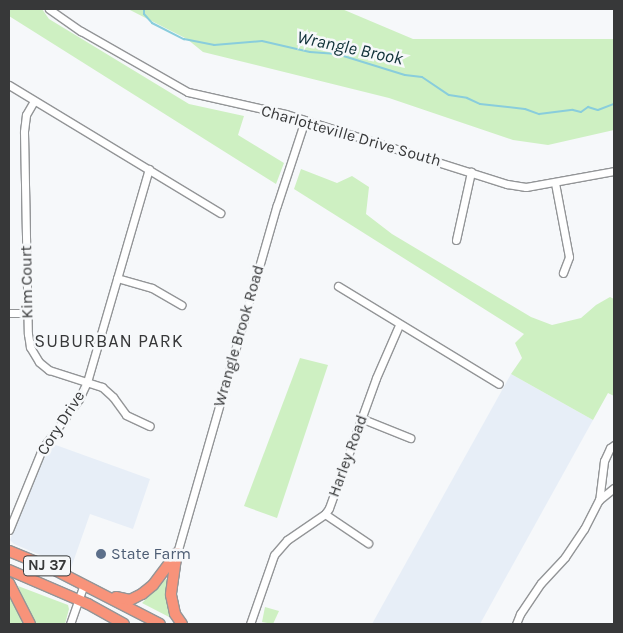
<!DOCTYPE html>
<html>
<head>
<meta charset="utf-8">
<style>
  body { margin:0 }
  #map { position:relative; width:623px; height:633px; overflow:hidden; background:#f6f8fa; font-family:Karla,sans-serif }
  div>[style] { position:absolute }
  .built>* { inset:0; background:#e7eef7 }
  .green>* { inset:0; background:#cef0c2 }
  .stream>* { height:2px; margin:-1px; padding:0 1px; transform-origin:1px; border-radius:1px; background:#89cddc }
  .roads { filter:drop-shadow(1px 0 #939597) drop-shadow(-1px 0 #939597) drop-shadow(0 1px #939597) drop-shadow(0 -1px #939597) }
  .minor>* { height:7px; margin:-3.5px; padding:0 3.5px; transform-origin:3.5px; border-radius:3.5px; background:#fff }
  .highway>* { height:10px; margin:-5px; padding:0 5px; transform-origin:5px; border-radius:5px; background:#f8937a }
  .dots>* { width:14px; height:14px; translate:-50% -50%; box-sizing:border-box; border:2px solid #f6f8fa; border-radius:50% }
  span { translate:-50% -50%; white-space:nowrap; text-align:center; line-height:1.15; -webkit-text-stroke:5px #f6f8fa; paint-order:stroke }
  .shield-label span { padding:1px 4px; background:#f6f8fa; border:1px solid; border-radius:4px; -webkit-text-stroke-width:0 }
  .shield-label { font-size:15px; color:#373839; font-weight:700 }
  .street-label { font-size:16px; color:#373839 }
  .service-label { font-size:16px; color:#4e5e75 }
  .left { translate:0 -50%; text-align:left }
  .water-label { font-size:18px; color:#0e3037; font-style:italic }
  .neighbourhood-label { font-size:18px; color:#373839; letter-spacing:1px }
  .frame { position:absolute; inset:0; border:10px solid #373839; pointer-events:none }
</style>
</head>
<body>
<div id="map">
  <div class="built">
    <div style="clip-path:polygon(511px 374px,593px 420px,480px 624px,372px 624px)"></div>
    <div style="clip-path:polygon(53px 444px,150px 479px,133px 529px,90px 514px,71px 568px,14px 544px,10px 540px,44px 453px)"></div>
  </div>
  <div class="green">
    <div style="clip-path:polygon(9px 9px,42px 9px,49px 19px,189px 104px,244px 116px,238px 135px,284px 163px,276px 184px,9px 16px)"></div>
    <div style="clip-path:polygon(128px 9px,342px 9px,413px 39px,614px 39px,614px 130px,548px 145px,513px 140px,389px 98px,203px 52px,187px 39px)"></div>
    <div style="clip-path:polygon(301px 169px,337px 183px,352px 176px,369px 187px,366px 214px,392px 234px,531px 317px,552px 325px,581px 318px,596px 305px,610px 297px,614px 299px,614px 396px,608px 393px,593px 420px,511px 374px,522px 358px,515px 343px,524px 334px,294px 189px)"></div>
    <div style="clip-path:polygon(300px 358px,328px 365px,277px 518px,244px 506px)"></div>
    <div style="clip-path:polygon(166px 579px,168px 579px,166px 596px,171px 618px,142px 603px)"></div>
    <div style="clip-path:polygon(18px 586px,68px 605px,69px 609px,65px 624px,34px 624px)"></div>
    <div style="clip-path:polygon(9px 591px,25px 624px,9px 624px)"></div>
    <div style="clip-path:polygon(265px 607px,279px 611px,273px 624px,262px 622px)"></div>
  </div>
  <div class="stream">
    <div style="left:144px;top:9px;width:5px;rotate:90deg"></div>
    <div style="left:144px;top:14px;width:12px;rotate:48deg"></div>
    <div style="left:152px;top:23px;width:36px;rotate:27deg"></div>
    <div style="left:184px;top:39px;width:31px;rotate:11deg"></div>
    <div style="left:214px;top:45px;width:48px;rotate:-4.8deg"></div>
    <div style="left:262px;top:41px;width:49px;rotate:12.9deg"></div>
    <div style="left:310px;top:52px;width:27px;rotate:4deg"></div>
    <div style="left:337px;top:54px;width:71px;rotate:17.2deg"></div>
    <div style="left:405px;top:75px;width:17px;rotate:7deg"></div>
    <div style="left:422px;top:77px;width:32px;rotate:34deg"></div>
    <div style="left:449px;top:95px;width:18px;rotate:9deg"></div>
    <div style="left:467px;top:98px;width:14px;rotate:25deg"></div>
    <div style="left:480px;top:104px;width:45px;rotate:6.3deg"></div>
    <div style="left:525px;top:109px;width:15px;rotate:20deg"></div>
    <div style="left:539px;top:114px;width:34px;rotate:-7deg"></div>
    <div style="left:573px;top:110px;width:8px;rotate:14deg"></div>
    <div style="left:581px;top:112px;width:9px;rotate:-36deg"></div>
    <div style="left:588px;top:107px;width:10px;rotate:17deg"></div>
    <div style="left:598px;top:110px;width:17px;rotate:-21deg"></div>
  </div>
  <div class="roads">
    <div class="minor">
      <div style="left:49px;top:9px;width:39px;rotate:35deg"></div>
      <div style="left:81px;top:31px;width:123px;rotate:29.7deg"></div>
      <div style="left:188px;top:92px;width:100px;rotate:12.7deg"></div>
      <div style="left:286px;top:114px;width:232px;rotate:17.6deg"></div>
      <div style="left:507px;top:184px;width:19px;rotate:9deg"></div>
      <div style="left:526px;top:187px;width:89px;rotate:-10.3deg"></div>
      <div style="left:9px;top:85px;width:247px;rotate:31.2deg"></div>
      <div style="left:34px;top:101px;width:16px;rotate:120deg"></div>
      <div style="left:26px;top:115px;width:17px;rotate:97deg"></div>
      <div style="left:24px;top:132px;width:202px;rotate:88.9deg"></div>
      <div style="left:28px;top:334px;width:13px;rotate:81deg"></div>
      <div style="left:30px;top:347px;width:17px;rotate:59deg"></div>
      <div style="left:39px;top:362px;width:13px;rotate:39deg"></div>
      <div style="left:49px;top:370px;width:56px;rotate:17.8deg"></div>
      <div style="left:102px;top:387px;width:15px;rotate:42deg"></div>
      <div style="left:113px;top:397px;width:22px;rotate:54deg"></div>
      <div style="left:126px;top:415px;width:26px;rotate:25deg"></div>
      <div style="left:555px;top:183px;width:75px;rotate:79.3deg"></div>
      <div style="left:569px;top:257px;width:17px;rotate:111deg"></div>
      <div style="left:456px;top:240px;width:70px;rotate:-77.6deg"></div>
      <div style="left:117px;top:278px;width:36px;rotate:16deg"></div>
      <div style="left:152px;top:288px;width:34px;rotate:30deg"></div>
      <div style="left:338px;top:286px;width:188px;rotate:31.3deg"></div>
      <div style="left:9px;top:313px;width:19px"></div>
      <div style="left:363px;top:419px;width:51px;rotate:22deg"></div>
      <div style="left:614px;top:445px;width:5px;rotate:143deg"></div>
      <div style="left:610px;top:448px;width:14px;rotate:115deg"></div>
      <div style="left:604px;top:461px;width:39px;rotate:97deg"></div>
      <div style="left:599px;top:500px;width:19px;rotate:-39deg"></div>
      <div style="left:325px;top:514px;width:52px;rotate:34deg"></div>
      <div style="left:9px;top:530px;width:87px;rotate:-67.8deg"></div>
      <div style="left:42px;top:449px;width:62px;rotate:-53.5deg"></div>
      <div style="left:79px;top:399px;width:19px;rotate:-65deg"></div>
      <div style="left:87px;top:382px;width:222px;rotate:-73.8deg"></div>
      <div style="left:177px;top:553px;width:362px;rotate:-74deg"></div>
      <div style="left:277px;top:205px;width:89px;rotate:-71.8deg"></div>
      <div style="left:70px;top:624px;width:42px;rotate:-70.7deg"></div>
      <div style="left:250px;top:624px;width:73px;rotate:-70.8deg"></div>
      <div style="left:274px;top:555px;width:20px;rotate:-49deg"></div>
      <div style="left:287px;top:540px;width:46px;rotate:-34.4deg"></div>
      <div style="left:325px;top:514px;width:7px;rotate:-56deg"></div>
      <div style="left:329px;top:508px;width:138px;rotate:-70.1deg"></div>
      <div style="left:376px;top:378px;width:58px;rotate:-66.5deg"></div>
      <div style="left:516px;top:624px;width:11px;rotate:-68deg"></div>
      <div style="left:520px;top:614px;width:37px;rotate:-56deg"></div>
      <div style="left:541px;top:583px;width:35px;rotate:-47deg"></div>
      <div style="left:565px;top:557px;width:34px;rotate:-56deg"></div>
      <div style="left:584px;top:529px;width:33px;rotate:-63deg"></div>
    </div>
    <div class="highway">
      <div style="left:9px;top:551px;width:48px;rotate:22.2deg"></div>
      <div style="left:53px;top:569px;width:120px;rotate:27.2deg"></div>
      <div style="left:176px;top:558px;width:37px;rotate:98deg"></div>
      <div style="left:171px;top:595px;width:19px;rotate:78deg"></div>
      <div style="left:175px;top:614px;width:12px;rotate:55deg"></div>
      <div style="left:9px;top:570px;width:86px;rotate:23.3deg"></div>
      <div style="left:88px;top:604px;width:41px;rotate:29.1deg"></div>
      <div style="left:9px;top:583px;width:46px;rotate:62.9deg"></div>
      <div style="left:116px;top:597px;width:14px;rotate:12deg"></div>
      <div style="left:130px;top:600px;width:13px;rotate:-27deg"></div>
      <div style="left:142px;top:594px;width:14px;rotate:-39deg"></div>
      <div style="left:153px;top:585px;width:40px;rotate:-53deg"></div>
    </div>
  </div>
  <div class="dots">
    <div style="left:101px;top:554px;background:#5c6f8a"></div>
  </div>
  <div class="shield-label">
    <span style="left:47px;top:566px">NJ 37</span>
  </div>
  <div class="street-label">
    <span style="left:351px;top:136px;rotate:16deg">Charlotteville Drive South</span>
    <span style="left:27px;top:282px;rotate:-91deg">Kim Court</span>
    <span style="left:239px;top:336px;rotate:-74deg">Wrangle Brook Road</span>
    <span style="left:61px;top:423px;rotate:-57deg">Cory Drive</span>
    <span style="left:348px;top:456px;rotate:-70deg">Harley Road</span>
  </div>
  <div class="service-label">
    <span class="left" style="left:111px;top:554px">State Farm</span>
  </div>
  <div class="water-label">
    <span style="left:350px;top:48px;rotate:12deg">Wrangle Brook</span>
  </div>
  <div class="neighbourhood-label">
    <span style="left:109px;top:341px">SUBURBAN PARK</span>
  </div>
  <div class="frame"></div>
</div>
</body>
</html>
